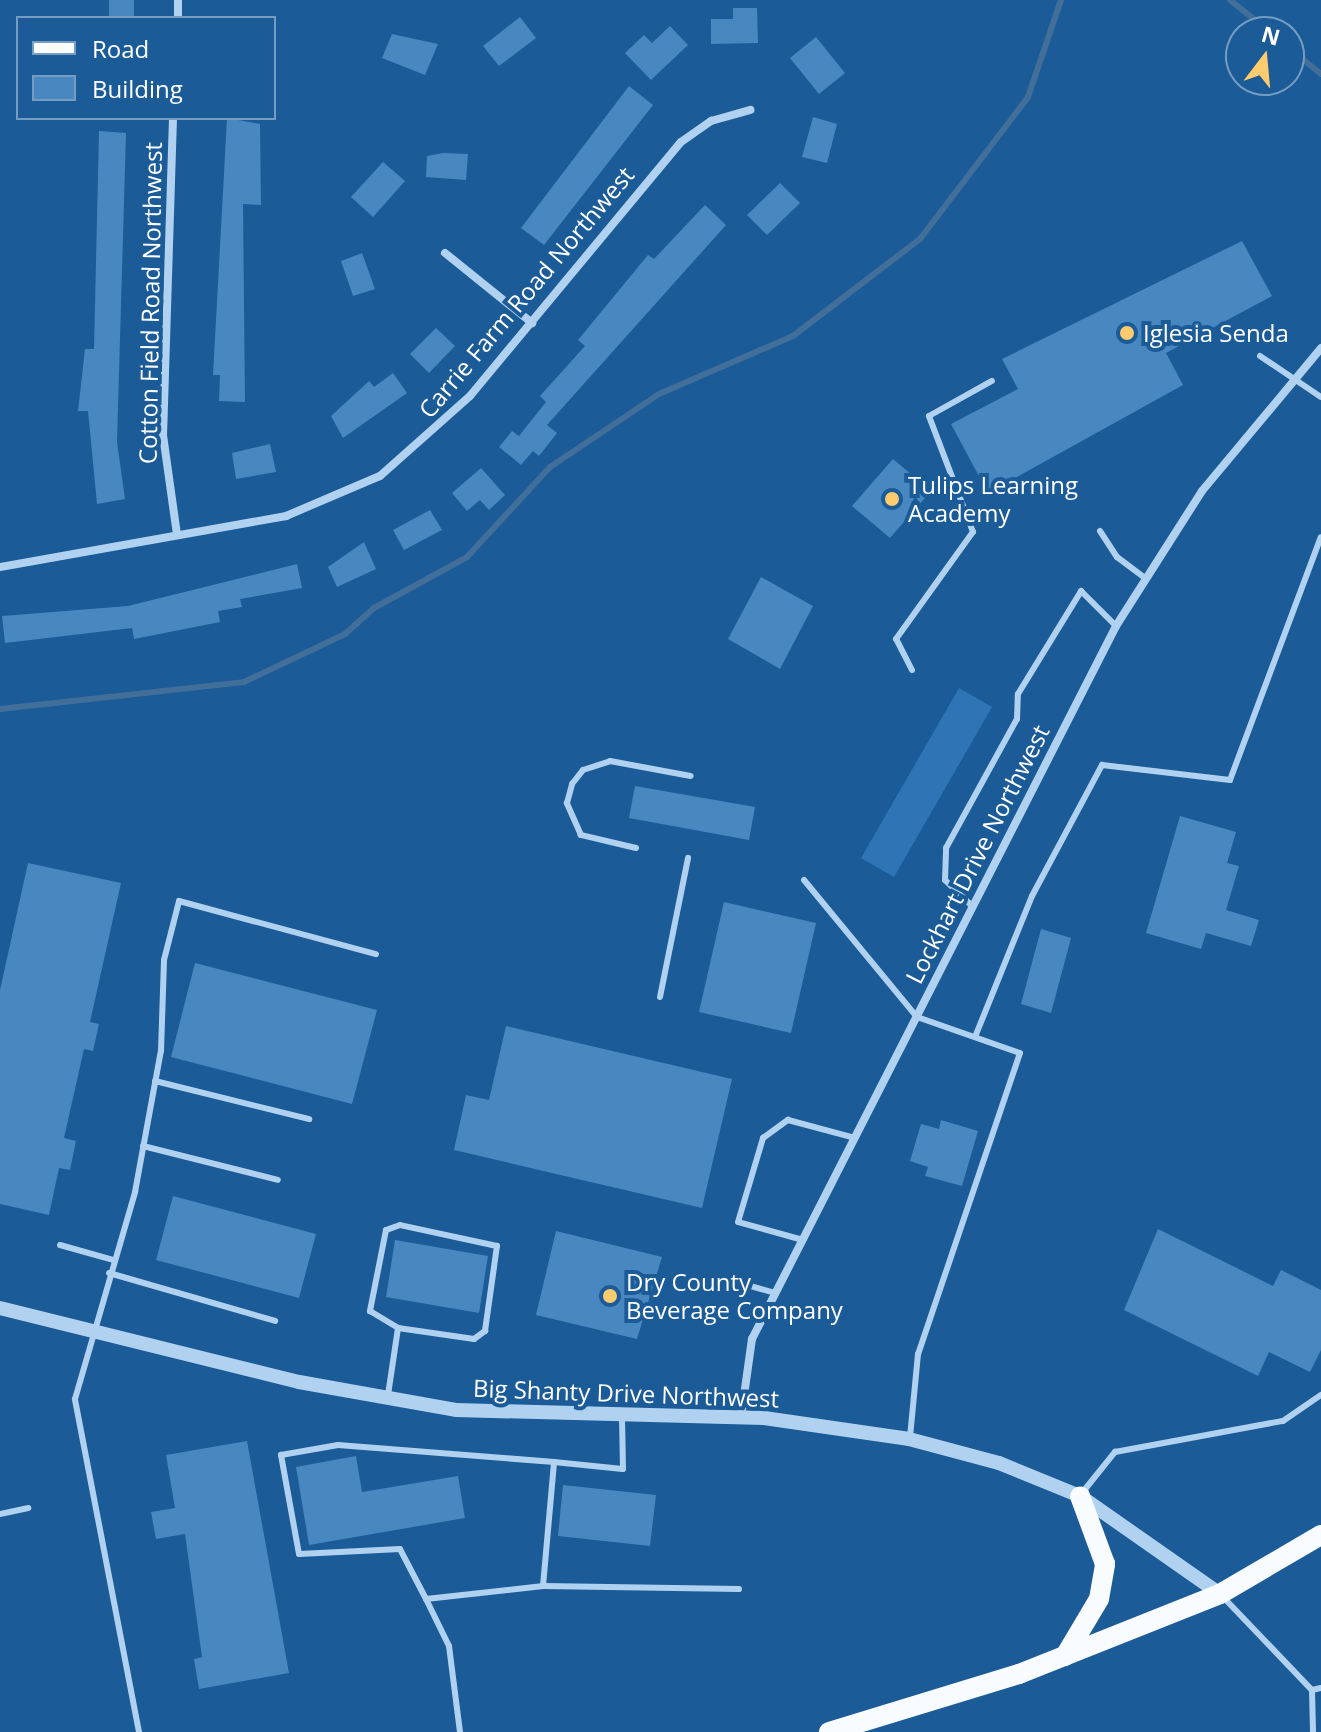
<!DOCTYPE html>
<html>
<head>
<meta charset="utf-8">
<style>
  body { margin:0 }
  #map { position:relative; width:1321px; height:1732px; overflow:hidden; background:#1b5b98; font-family:"Open Sans",sans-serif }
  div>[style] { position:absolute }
  .green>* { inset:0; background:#2f75b5 }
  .stream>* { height:6px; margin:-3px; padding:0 3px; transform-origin:3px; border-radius:3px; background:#426f9a }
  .building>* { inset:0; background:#4887c0 }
  .service>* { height:6px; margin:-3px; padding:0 3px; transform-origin:3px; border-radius:3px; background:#b0d2f0 }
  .minor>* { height:8px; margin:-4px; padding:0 4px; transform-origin:4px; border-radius:4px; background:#b0d2f0 }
  .tertiary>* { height:14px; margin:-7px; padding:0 7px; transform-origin:7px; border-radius:7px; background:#b0d2f0 }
  .primary>* { height:20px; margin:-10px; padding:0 10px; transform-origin:10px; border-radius:10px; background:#f9fcff }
  .dots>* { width:22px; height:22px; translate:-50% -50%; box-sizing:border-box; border:4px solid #1b5b98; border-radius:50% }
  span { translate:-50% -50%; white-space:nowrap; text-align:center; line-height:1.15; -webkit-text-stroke:8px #1b5b98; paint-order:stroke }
  .street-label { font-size:24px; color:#fff }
  .poi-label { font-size:24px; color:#fff }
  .left { translate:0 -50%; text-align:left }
  .legend { position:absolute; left:16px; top:16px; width:260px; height:104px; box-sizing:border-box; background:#1b5b98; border:2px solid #769dc1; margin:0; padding:10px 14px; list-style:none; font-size:24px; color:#fff }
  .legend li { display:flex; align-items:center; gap:16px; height:40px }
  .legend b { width:40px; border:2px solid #769dc1 }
  .north { position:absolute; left:1225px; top:16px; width:80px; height:80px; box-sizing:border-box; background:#1b5b98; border:2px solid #769dc1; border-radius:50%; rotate:16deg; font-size:22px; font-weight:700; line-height:32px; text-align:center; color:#fff }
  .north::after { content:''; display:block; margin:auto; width:28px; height:36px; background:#ffcb6f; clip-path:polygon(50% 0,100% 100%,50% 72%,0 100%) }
</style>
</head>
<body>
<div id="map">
  <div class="green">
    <div style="clip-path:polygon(959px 688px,992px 707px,894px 877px,861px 858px)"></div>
  </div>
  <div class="stream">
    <div style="left:1230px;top:0;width:51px;rotate:38.7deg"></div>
    <div style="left:1289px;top:48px;width:41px;rotate:39.1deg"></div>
    <div style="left:0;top:709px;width:245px;rotate:-6.3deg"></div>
    <div style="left:244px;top:682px;width:112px;rotate:-25.4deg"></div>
    <div style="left:345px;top:634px;width:39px;rotate:-42deg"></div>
    <div style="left:374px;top:608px;width:106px;rotate:-28.7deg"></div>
    <div style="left:467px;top:557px;width:122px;rotate:-47.3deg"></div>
    <div style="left:550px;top:467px;width:131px;rotate:-33.8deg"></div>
    <div style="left:659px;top:394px;width:146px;rotate:-23.4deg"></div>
    <div style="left:793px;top:336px;width:160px;rotate:-37.4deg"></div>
    <div style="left:920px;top:239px;width:178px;rotate:-52.7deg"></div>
    <div style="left:1028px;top:97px;width:102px;rotate:-71.2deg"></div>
  </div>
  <div class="building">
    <div style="clip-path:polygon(109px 0,134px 0,134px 18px,109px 18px)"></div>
    <div style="clip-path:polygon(733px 8px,757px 8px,758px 43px,711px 44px,711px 19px,733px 19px)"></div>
    <div style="clip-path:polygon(520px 17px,536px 38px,499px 66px,483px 46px)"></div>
    <div style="clip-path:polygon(670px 26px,688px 45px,651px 80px,625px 53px,644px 35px,652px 43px)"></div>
    <div style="clip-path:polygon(392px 34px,438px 44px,425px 75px,382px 58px)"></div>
    <div style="clip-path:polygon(816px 37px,845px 73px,819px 94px,790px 58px)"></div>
    <div style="clip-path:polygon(629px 86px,653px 105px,544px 245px,521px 228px)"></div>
    <div style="clip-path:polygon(813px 117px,837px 124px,827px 163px,802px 157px)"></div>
    <div style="clip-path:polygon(227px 118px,260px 124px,261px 205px,243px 204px,245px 402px,219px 401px,220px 375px,213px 375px)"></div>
    <div style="clip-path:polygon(99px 131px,126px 133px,117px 442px,125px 499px,97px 504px,88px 411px,78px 411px,85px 349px,94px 349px)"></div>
    <div style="clip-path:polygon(443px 153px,468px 154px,466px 180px,426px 177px,427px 156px)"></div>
    <div style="clip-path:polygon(383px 162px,405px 181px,373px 217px,351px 197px)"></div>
    <div style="clip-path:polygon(780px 183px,800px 203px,767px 235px,747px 215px)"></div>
    <div style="clip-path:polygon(705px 205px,726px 225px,547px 425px,557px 433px,539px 456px,533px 451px,521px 465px,499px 447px,512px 431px,519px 436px,546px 402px,540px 396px,585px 346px,578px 340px,648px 255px,654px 259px)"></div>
    <div style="clip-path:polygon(1242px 241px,1272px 296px,1166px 353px,1183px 385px,988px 493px,951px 424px,1018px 389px,1002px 359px)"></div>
    <div style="clip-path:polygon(362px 253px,375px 289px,353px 296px,341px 261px)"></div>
    <div style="clip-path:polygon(436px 328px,455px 346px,429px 373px,410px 354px)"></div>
    <div style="clip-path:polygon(393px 373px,407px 393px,343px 438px,331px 416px,369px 381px,374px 387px)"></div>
    <div style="clip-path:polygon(270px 444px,276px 472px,236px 479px,232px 453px)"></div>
    <div style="clip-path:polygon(893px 459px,931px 491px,890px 538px,852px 506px)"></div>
    <div style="clip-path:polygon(481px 468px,505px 495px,489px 510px,480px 500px,467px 511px,452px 493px)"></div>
    <div style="clip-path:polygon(430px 510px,442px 530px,404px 550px,393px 530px)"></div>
    <div style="clip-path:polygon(364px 542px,376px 569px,337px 587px,328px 567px)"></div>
    <div style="clip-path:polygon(297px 564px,302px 588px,240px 599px,242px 607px,218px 611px,220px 622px,134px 639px,132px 628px,5px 643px,2px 616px,128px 606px)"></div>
    <div style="clip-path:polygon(761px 577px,813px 606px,780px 669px,728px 639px)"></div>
    <div style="clip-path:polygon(635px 786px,755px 807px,749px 840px,629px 818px)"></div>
    <div style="clip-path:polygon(1180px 816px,1236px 832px,1227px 863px,1239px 866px,1226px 910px,1259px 920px,1251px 946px,1206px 933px,1201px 949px,1146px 933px)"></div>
    <div style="clip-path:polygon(28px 863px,121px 883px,90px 1022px,99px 1024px,93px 1051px,84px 1049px,64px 1138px,76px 1141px,70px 1170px,59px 1168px,49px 1215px,0 1204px,0 990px)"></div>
    <div style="clip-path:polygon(724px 902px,816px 923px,791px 1033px,699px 1012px)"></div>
    <div style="clip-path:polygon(1041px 929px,1071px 938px,1051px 1013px,1021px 1004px)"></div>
    <div style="clip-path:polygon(195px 963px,377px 1010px,352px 1104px,171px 1057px)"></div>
    <div style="clip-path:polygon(506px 1026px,732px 1079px,702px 1208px,454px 1150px,466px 1095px,489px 1100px)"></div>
    <div style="clip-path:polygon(941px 1120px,978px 1131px,962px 1186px,925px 1176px,928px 1167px,910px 1161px,921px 1124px,939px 1129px)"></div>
    <div style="clip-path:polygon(173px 1196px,316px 1234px,299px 1298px,156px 1260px)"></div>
    <div style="clip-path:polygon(1158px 1229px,1273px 1286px,1281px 1270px,1321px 1290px,1321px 1350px,1310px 1372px,1269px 1352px,1258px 1376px,1124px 1310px)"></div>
    <div style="clip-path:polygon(556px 1231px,662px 1257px,637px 1339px,536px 1315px)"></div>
    <div style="clip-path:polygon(395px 1240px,488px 1256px,479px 1313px,386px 1297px)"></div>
    <div style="clip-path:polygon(247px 1441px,289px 1673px,199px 1689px,194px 1659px,202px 1657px,185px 1534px,156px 1539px,151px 1512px,175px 1508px,166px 1455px)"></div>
    <div style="clip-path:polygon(356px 1456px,362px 1492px,458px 1476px,465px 1518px,309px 1545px,296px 1467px)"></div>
    <div style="clip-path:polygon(563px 1485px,656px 1495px,650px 1546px,558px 1536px)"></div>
  </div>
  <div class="service">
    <div style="left:1260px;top:356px;width:73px;rotate:33.9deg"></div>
    <div style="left:1100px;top:531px;width:31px;rotate:57deg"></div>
    <div style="left:1117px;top:557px;width:34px;rotate:37deg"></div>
    <div style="left:912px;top:670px;width:35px;rotate:-117deg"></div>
    <div style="left:896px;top:639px;width:132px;rotate:-54.3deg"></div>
    <div style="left:973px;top:532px;width:124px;rotate:-110.8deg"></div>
    <div style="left:929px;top:416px;width:72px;rotate:-29.1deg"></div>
    <div style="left:636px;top:848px;width:57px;rotate:-166.7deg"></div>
    <div style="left:581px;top:835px;width:35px;rotate:-114deg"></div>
    <div style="left:567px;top:803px;width:20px;rotate:-75deg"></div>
    <div style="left:572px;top:784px;width:18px;rotate:-52deg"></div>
    <div style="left:583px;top:770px;width:28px;rotate:-18deg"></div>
    <div style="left:610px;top:761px;width:82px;rotate:10.5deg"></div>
    <div style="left:804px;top:880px;width:178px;rotate:50.5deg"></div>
    <div style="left:917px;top:1017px;width:109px;rotate:19.3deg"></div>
    <div style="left:1020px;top:1053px;width:318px;rotate:108.7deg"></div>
    <div style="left:918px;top:1354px;width:83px;rotate:95.5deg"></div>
    <div style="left:972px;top:906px;width:37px;rotate:-136deg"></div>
    <div style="left:945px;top:880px;width:32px;rotate:-88deg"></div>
    <div style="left:946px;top:848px;width:147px;rotate:-61.2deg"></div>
    <div style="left:1017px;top:719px;width:25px;rotate:-88deg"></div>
    <div style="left:1018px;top:694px;width:121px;rotate:-58.5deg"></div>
    <div style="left:1081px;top:591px;width:49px;rotate:45deg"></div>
    <div style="left:660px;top:997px;width:142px;rotate:-78.6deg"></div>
    <div style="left:975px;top:1037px;width:152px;rotate:-68deg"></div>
    <div style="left:1032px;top:896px;width:149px;rotate:-61.9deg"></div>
    <div style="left:1102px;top:765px;width:129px;rotate:6.7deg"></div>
    <div style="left:1230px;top:780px;width:259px;rotate:-69.5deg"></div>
    <div style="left:155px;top:1081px;width:159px;rotate:13.9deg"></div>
    <div style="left:143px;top:1146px;width:139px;rotate:14.1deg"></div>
    <div style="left:803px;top:1240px;width:67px;rotate:-164.5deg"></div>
    <div style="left:738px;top:1222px;width:88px;rotate:-73.4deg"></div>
    <div style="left:763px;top:1138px;width:31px;rotate:-36deg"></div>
    <div style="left:788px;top:1120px;width:69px;rotate:15deg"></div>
    <div style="left:60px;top:1245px;width:55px;rotate:15.8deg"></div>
    <div style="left:109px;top:1273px;width:173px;rotate:16.1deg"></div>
    <div style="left:719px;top:1277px;width:58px;rotate:15.9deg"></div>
    <div style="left:388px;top:1395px;width:68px;rotate:-81.5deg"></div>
    <div style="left:398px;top:1328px;width:77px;rotate:8.2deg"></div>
    <div style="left:474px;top:1339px;width:14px;rotate:-36deg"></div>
    <div style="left:485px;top:1331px;width:86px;rotate:-82deg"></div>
    <div style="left:497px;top:1246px;width:99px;rotate:-167.8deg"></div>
    <div style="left:400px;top:1225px;width:15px;rotate:160deg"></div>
    <div style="left:386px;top:1230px;width:83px;rotate:101.2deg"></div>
    <div style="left:370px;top:1311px;width:33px;rotate:31deg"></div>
    <div style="left:1082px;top:1493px;width:53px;rotate:-51.2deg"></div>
    <div style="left:1115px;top:1452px;width:171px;rotate:-10.5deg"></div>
    <div style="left:1283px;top:1421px;width:46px;rotate:-34.4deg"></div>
    <div style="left:0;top:1514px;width:29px;rotate:-12deg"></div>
    <div style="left:543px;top:1586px;width:196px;rotate:0.9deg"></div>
    <div style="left:1224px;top:1598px;width:127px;rotate:46.3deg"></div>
    <div style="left:1312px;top:1690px;width:9px;rotate:-13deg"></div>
    <div style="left:426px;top:1599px;width:56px;rotate:-117.5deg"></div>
    <div style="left:400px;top:1549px;width:101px;rotate:177.2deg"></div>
    <div style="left:299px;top:1554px;width:101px;rotate:-100.3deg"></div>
    <div style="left:281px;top:1455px;width:58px;rotate:-10deg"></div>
    <div style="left:338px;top:1445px;width:217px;rotate:4.5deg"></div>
    <div style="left:1312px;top:1690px;width:42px;rotate:88.6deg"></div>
    <div style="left:139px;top:1732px;width:339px;rotate:-100.9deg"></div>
    <div style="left:75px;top:1399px;width:216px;rotate:-73.8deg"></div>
    <div style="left:135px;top:1192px;width:143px;rotate:-79.6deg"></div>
    <div style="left:161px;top:1051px;width:91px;rotate:-88.1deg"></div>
    <div style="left:164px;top:960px;width:61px;rotate:-75.7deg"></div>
    <div style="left:179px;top:901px;width:204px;rotate:15.1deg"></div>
    <div style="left:460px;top:1732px;width:87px;rotate:-97.3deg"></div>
    <div style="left:449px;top:1646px;width:52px;rotate:-116.1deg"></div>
    <div style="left:426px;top:1599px;width:118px;rotate:-6.3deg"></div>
    <div style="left:543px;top:1586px;width:124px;rotate:-84.9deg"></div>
    <div style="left:554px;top:1462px;width:69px;rotate:5.8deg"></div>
    <div style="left:623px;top:1469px;width:53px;rotate:-91.1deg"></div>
  </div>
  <div class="minor">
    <div style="left:178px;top:18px;width:18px;rotate:-90deg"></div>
    <div style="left:173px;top:118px;width:317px;rotate:91.8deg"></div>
    <div style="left:163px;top:435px;width:101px;rotate:82deg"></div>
    <div style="left:445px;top:253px;width:112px;rotate:38.8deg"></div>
    <div style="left:0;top:567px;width:291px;rotate:-10.1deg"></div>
    <div style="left:286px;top:516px;width:102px;rotate:-23.1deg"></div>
    <div style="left:380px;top:476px;width:120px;rotate:-41.6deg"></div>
    <div style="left:470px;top:396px;width:330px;rotate:-50.3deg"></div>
    <div style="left:681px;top:142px;width:37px;rotate:-35deg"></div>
    <div style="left:711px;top:121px;width:41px;rotate:-15.8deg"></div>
    <div style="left:741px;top:1417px;width:79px;rotate:-82deg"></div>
    <div style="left:752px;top:1339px;width:801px;rotate:-62.95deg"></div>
    <div style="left:1116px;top:626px;width:160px;rotate:-57.5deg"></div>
    <div style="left:1202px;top:491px;width:186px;rotate:-50.2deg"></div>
  </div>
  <div class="tertiary">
    <div style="left:0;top:1308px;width:308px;rotate:13.9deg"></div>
    <div style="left:299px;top:1382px;width:159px;rotate:10.1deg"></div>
    <div style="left:456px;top:1410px;width:308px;rotate:1.5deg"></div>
    <div style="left:764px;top:1418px;width:147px;rotate:8.2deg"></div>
    <div style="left:909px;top:1439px;width:93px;rotate:14.9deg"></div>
    <div style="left:999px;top:1463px;width:87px;rotate:22.2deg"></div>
    <div style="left:1080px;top:1496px;width:171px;rotate:35deg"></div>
  </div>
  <div class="primary">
    <div style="left:1065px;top:1656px;width:66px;rotate:-59.2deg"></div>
    <div style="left:1099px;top:1599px;width:36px;rotate:-80deg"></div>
    <div style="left:1105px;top:1564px;width:72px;rotate:-110.2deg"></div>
    <div style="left:829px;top:1732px;width:199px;rotate:-17deg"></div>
    <div style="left:1019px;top:1674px;width:216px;rotate:-21.7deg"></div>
    <div style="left:1220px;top:1594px;width:117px;rotate:-30.3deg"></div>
  </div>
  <div class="dots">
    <div style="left:1127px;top:333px;background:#ffcb6f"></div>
    <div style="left:892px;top:499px;background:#ffcb6f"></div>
    <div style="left:610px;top:1296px;background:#ffcb6f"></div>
  </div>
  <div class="street-label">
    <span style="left:526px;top:292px;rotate:-50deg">Carrie Farm Road Northwest</span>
    <span style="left:150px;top:303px;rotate:-89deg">Cotton Field Road Northwest</span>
    <span style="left:977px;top:854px;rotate:-63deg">Lockhart Drive Northwest</span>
    <span style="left:626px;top:1393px;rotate:2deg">Big Shanty Drive Northwest</span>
  </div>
  <div class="poi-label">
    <span class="left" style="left:1143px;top:333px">Iglesia Senda</span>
    <span class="left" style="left:908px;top:499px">Tulips Learning<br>Academy</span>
    <span class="left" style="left:626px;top:1296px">Dry County<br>Beverage Company</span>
  </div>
  <ul class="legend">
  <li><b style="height:10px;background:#f9fcff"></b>Road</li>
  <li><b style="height:22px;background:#4887c0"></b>Building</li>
  </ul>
  <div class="north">N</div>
</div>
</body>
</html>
